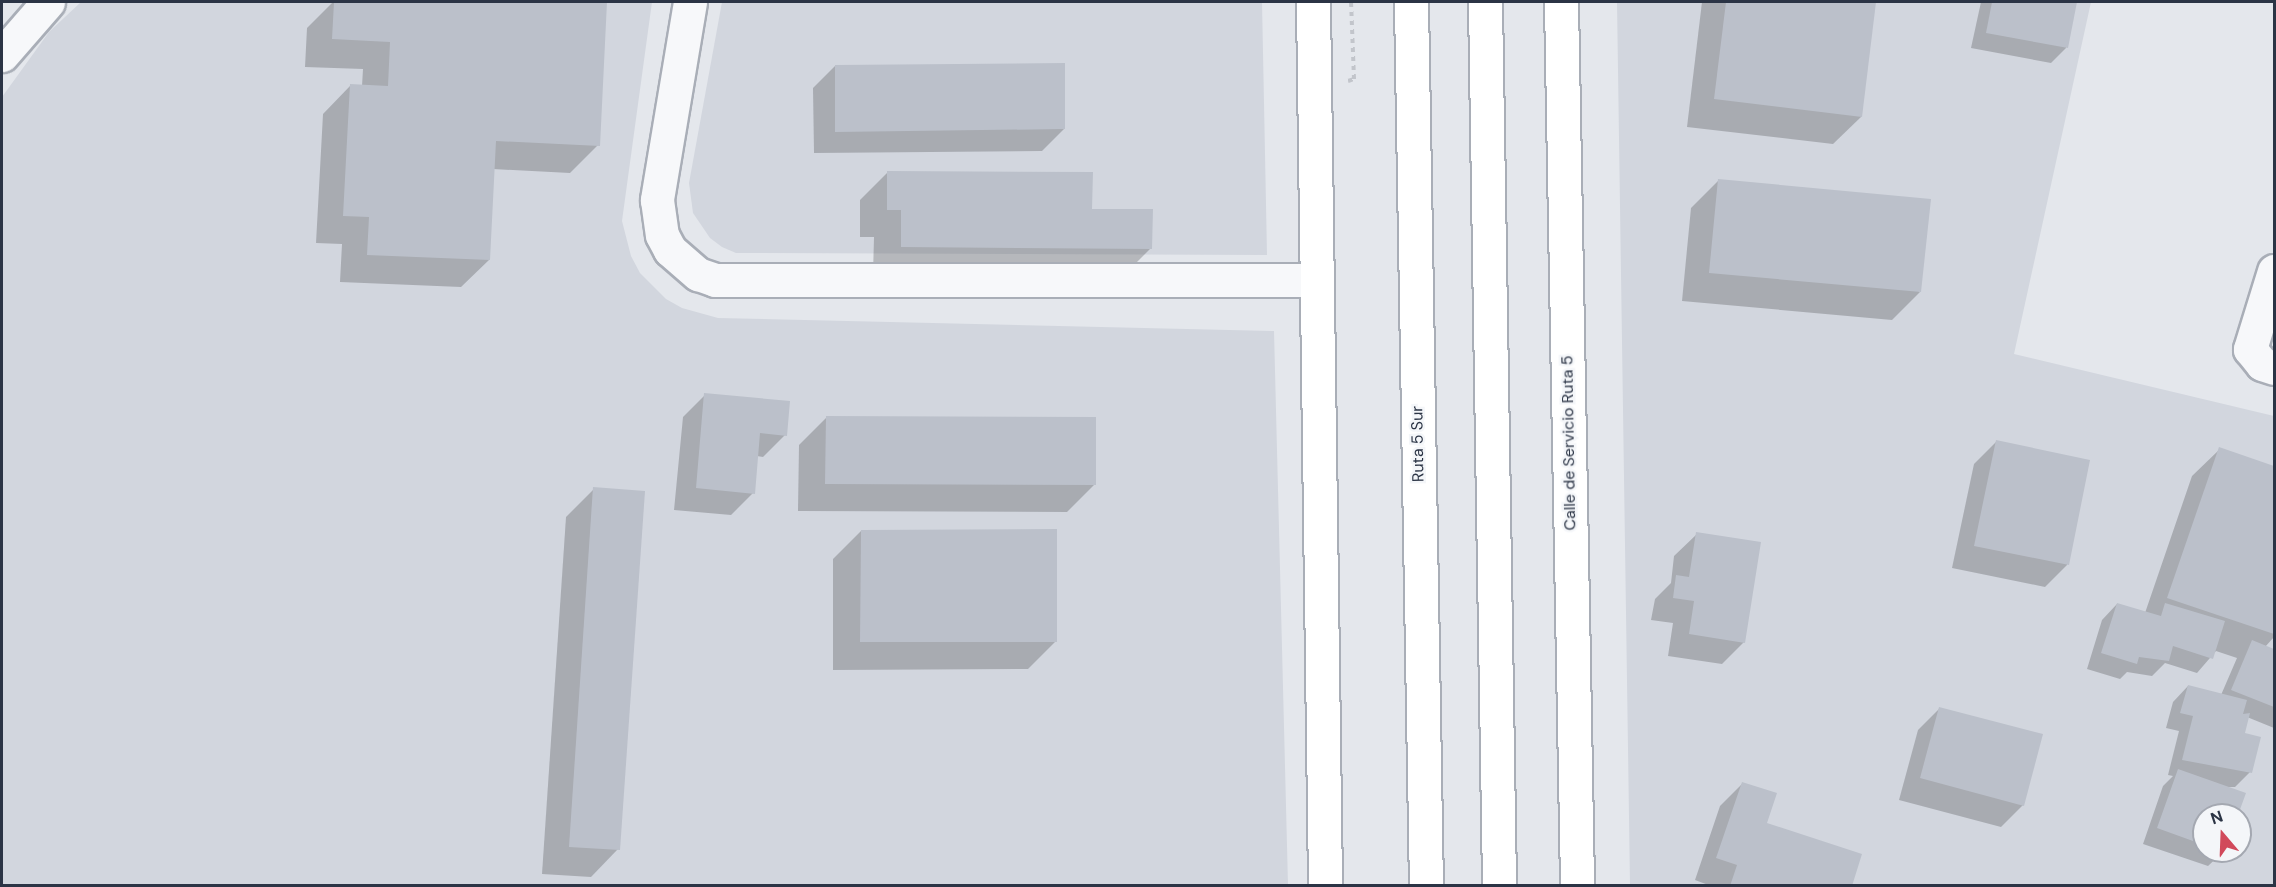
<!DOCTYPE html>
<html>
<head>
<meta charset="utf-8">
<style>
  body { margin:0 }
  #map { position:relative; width:2276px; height:887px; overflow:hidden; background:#e4e7ec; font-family:"DM Sans",sans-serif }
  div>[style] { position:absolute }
  .built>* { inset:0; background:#d2d6de }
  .shadow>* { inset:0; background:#0003 }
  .building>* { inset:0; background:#bbc0ca }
  .path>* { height:4px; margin-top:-2px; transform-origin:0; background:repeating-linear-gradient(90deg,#c2c5cb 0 4.5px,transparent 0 9px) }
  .roads { filter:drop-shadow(2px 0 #a9aeb7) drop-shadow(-2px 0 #a9aeb7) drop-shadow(0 2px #a9aeb7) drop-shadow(0 -2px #a9aeb7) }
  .street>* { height:33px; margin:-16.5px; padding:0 16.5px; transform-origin:16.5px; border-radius:16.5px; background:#f7f8fa }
  .secondary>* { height:33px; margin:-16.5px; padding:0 16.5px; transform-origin:16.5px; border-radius:16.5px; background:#fff }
  .highway>* { height:33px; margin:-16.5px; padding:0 16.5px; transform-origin:16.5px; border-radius:16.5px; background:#fff }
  span { translate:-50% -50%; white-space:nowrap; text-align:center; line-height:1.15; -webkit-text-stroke:5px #f4f6f9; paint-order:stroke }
  .street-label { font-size:16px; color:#2b3445 }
  .frame { position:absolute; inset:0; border:3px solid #2b3445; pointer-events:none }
  .north { position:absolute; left:2192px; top:803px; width:60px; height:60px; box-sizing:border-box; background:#f4f6f9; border:2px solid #a4a8b1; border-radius:50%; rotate:341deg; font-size:16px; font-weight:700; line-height:24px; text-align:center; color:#2b3445 }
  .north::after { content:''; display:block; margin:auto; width:21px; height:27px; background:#d1495b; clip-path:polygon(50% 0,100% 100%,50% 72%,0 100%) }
</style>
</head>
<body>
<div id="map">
  <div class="built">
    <div style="clip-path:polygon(81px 2px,652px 2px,622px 221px,631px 256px,640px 273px,666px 299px,682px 308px,718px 318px,1274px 331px,1288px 885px,2px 886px,2px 97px,49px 32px)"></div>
    <div style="clip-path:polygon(722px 2px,1262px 2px,1267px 255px,736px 253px,722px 247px,710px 238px,693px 213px,689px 183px)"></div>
    <div style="clip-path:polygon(evenodd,1617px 2px,2091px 2px,2014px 354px,2274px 416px,2273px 885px,1630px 885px,1617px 2px,2204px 815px,2240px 815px,2240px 851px,2204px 851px,2204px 815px)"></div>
  </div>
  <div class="shadow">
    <div style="clip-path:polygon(333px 2px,605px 2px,598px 145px,570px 173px,493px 169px,489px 260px,461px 287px,340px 282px,342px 244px,316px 243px,323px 114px,350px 86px,362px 86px,363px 69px,305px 67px,307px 28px)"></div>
    <div style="clip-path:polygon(1702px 2px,1875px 2px,1861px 117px,1833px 144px,1687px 127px)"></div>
    <div style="clip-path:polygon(1981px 2px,2075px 2px,2066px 48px,2051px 63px,1971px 48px)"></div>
    <div style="clip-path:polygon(835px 66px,1064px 129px,1042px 151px,814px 153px,813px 88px)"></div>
    <div style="clip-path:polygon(888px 172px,1091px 211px,1151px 248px,1123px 276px,873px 274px,874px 237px,860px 237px,860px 200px)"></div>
    <div style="clip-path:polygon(1718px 181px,1920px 292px,1892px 320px,1682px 301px,1691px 208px)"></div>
    <div style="clip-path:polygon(705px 395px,785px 435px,763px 457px,757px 456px,753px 493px,731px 515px,674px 510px,683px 417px)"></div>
    <div style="clip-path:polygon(826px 418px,1095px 484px,1067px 512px,798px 511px,799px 445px)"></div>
    <div style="clip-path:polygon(1996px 442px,2089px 461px,2067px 565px,2045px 587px,1952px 568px,1974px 464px)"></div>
    <div style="clip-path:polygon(2220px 449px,2274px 467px,2274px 637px,2265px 647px,2274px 651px,2274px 728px,2247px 717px,2243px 734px,2250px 772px,2235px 787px,2226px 787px,2237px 815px,2204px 815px,2204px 851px,2224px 851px,2208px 866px,2143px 844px,2163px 786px,2173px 776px,2168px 775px,2179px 731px,2166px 728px,2173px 702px,2188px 686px,2221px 695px,2237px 658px,2216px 651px,2197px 673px,2165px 663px,2152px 676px,2127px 672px,2120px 679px,2087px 669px,2102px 620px,2117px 604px,2145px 613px,2192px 476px)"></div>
    <div style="clip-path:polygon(594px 489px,618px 849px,591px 877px,542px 874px,566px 517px)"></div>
    <div style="clip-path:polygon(861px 531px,1056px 641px,1028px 669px,833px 670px,833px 559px)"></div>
    <div style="clip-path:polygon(1697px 534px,1744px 642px,1722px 664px,1668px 656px,1673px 623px,1651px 620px,1655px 599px,1671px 583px,1674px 556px)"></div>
    <div style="clip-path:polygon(1940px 708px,2023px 805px,2001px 827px,1899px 800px,1918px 730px)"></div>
    <div style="clip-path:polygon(1742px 784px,1766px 824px,1850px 886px,1711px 886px,1695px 880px,1720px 806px)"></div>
  </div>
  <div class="building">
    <div style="clip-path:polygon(334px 2px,607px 2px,600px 146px,496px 141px,490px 260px,367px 255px,369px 217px,343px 216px,350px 84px,388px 86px,390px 42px,332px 39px)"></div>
    <div style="clip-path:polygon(1726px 2px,1876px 2px,1862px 117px,1714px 99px)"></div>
    <div style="clip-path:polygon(1992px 2px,2077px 2px,2068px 48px,1986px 33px)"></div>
    <div style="clip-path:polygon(1065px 63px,1065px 129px,835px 132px,835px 65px)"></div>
    <div style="clip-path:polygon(887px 171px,1093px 172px,1092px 209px,1153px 209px,1152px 249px,901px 247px,901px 210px,887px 210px)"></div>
    <div style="clip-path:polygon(1718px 179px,1931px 199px,1921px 292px,1709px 273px)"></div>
    <div style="clip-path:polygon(704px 393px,790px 401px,787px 436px,760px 433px,755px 494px,696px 488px)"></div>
    <div style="clip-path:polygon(826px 416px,1096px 417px,1096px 485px,825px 484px)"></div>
    <div style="clip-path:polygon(1996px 440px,2090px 460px,2069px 565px,1974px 546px)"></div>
    <div style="clip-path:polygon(2219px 447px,2274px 466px,2274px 634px,2167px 598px)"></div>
    <div style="clip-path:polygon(593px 487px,645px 491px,620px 850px,569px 847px)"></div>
    <div style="clip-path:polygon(1057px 529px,1057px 642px,860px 642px,861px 530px)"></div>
    <div style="clip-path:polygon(1696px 532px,1761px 542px,1745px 643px,1689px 634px,1694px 601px,1673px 598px,1676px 575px,1689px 577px)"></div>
    <div style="clip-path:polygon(2117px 603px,2161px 616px,2165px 603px,2225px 621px,2213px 659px,2173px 646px,2169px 661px,2139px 657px,2137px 664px,2101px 653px)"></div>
    <div style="clip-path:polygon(2252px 640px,2274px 649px,2274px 707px,2231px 690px)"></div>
    <div style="clip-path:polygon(2188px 685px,2247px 700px,2243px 714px,2250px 713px,2245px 733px,2261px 737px,2252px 773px,2182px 760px,2193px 716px,2180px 713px)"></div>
    <div style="clip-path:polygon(1939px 707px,2043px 734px,2024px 806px,1920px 778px)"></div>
    <div style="clip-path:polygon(2178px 769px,2246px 793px,2238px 815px,2204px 815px,2204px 845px,2157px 828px)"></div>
    <div style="clip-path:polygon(1742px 782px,1777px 793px,1767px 823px,1862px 854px,1852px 886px,1730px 886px,1737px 865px,1716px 858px)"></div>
  </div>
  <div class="path">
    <div style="left:1348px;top:81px;width:6px;rotate:-18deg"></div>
    <div style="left:1354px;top:79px;width:77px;rotate:-92.2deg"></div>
  </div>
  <div class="roads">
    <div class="street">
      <div style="left:690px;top:2px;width:201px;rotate:99.5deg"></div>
      <div style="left:657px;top:200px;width:35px;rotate:82deg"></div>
      <div style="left:662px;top:235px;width:17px;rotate:62deg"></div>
      <div style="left:670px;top:250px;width:37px;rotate:41deg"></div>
      <div style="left:698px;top:274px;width:18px;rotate:19deg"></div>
      <div style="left:715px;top:280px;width:600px"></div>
      <div style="left:2px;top:55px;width:70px;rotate:-49deg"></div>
      <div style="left:2274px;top:271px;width:82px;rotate:107.1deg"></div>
      <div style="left:2250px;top:349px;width:19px;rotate:51deg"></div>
      <div style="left:2262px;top:364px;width:13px;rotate:18deg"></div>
    </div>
    <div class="secondary">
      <div style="left:1313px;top:2px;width:884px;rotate:89.22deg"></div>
      <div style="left:1561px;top:2px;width:884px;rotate:88.96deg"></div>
    </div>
    <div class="highway">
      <div style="left:1411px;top:2px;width:884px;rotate:89.03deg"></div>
      <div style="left:1485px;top:2px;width:884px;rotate:89.09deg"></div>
    </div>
  </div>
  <div class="street-label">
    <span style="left:1569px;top:443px;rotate:-91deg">Calle de Servicio Ruta 5</span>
    <span style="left:1418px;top:444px;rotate:-91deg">Ruta 5 Sur</span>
  </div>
  <div class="frame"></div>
  <div class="north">N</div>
</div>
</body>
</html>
